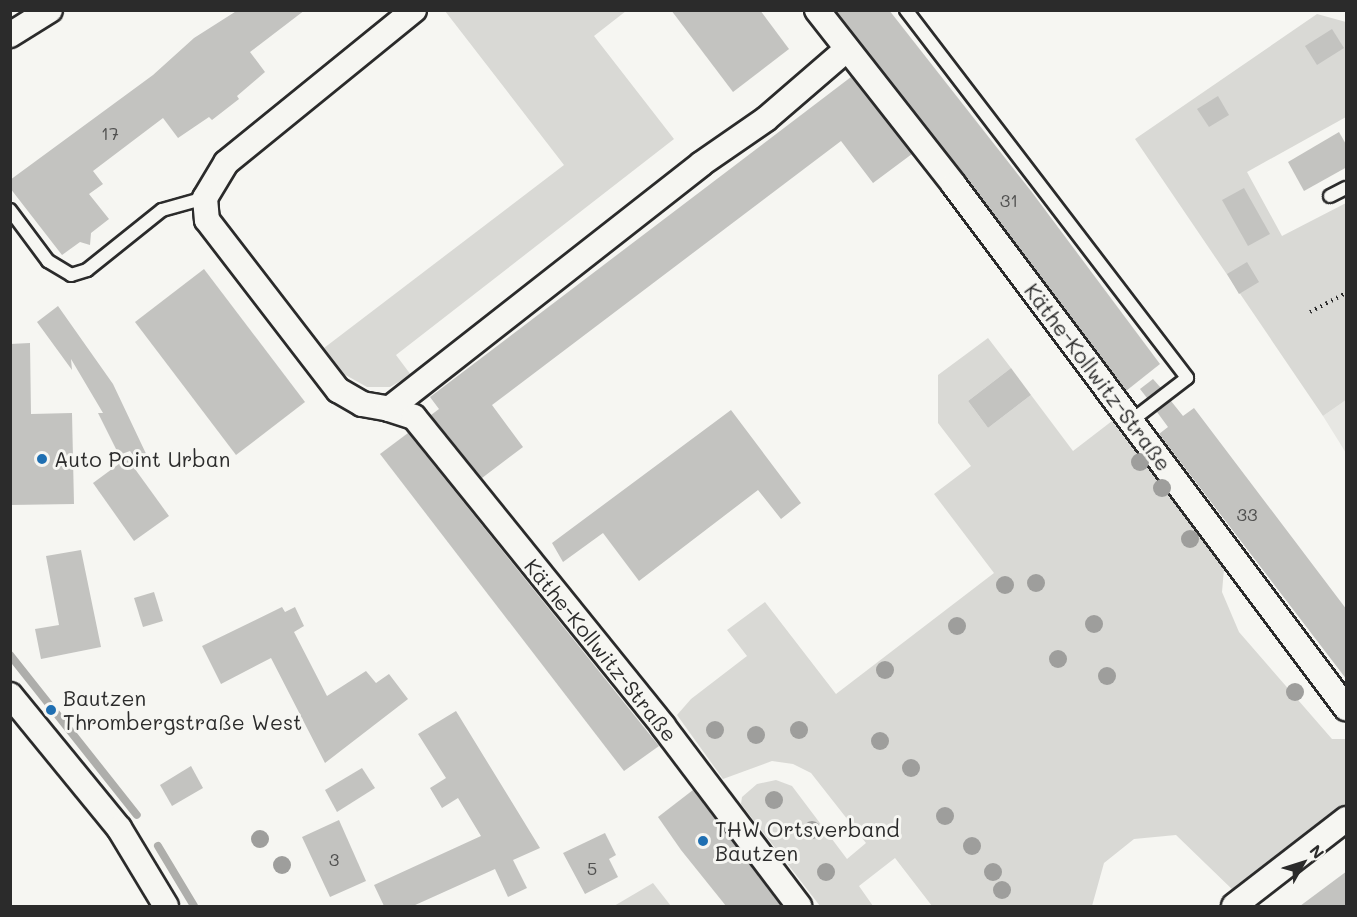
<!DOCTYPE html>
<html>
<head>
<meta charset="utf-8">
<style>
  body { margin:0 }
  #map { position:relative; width:1357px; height:917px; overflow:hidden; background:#f6f6f2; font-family:Mali,sans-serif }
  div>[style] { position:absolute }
  .built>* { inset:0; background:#e7e7e3 }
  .green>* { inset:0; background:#d9d9d5 }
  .stream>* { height:8px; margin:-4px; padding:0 4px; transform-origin:4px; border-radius:4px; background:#aeaeab }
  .building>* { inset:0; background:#c3c3c0 }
  .path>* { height:4px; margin-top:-2px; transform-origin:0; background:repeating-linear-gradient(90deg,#2b2b2b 0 1.5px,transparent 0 6px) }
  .roads { filter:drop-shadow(2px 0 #2b2b2b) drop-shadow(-2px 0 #2b2b2b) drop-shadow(0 2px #2b2b2b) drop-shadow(0 -2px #2b2b2b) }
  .service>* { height:12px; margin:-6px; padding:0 6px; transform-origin:6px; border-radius:6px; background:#f6f6f2 }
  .minor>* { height:24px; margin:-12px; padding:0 12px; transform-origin:12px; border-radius:12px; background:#f6f6f2 }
  .trees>* { width:18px; height:18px; margin:-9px; border-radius:50%; background:#9e9e9c }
  .dots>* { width:16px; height:16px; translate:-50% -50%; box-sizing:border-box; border:3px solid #f6f6f2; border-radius:50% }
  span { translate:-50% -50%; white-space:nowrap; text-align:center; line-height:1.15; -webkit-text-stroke:6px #f6f6f2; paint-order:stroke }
  .number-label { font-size:18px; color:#515150 }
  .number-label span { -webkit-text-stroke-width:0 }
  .street-label { font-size:21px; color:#2b2b2b }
  .poi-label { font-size:21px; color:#2b2b2b }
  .left { translate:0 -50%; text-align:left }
  .frame { position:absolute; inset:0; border:12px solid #2b2b2b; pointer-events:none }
  .north { position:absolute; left:1273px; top:833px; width:60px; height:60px; -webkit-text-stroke:4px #f6f6f2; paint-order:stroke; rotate:51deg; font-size:16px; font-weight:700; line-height:24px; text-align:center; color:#2b2b2b }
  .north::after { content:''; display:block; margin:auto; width:21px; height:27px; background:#2b2b2b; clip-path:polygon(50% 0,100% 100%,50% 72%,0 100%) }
</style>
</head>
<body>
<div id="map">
  <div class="built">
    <div style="clip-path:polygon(1346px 400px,1346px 453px,1323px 416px)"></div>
  </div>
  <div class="green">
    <div style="clip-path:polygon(445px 11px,626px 11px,594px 36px,674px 139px,396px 355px,411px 375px,390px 387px,367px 387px,342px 373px,324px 348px,564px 165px)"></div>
    <div style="clip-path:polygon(1317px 14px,1346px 22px,1346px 117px,1247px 172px,1282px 236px,1346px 203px,1346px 400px,1323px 416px,1135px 139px)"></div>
    <div style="clip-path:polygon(988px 338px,1011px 368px,968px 401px,988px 428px,1031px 395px,1073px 451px,1112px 421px,1224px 569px,1222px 592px,1239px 632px,1332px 739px,1346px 739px,1346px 808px,1236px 893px,1176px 835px,1134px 839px,1104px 863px,1092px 906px,932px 906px,895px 858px,859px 886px,873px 906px,820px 906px,741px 804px,742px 797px,757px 784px,776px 780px,792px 786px,847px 859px,866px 843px,811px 773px,793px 764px,772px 761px,723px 779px,677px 715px,691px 699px,747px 656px,727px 630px,765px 602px,836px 694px,994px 573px,934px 494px,971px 466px,938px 423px,938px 375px)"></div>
    <div style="clip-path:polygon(653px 883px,671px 906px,614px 906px)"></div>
  </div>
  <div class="stream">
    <div style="left:10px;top:655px;width:204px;rotate:51.6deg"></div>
    <div style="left:158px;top:846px;width:70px;rotate:59deg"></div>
  </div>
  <div class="building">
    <div style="clip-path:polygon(238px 10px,305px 10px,250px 52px,265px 72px,237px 96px,239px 99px,212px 120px,209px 117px,178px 138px,163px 118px,93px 171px,103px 184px,89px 194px,109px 219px,91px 233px,90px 245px,80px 242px,62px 255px,10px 188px,10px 180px,153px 75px,194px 38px)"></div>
    <div style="clip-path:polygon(671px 10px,760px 10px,789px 49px,733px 92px)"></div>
    <div style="clip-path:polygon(835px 10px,889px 10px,1031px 191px,1160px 364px,1126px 391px)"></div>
    <div style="clip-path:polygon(1332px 29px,1344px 48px,1317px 65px,1305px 46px)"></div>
    <div style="clip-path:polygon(851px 77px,912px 154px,873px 183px,841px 141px,492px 405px,523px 447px,482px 478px,431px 415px,439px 409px,430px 397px)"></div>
    <div style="clip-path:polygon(1218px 96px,1229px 115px,1209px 127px,1197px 109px)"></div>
    <div style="clip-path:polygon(1339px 132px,1347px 146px,1347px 167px,1304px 191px,1288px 162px)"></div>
    <div style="clip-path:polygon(1244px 188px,1270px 234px,1248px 246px,1222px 200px)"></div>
    <div style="clip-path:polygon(1247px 262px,1259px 282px,1239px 294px,1227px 274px)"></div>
    <div style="clip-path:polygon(204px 269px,305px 402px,236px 455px,135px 322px)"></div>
    <div style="clip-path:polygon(58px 306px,113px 384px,149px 460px,140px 465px,130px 451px,119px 455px,98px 413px,103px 413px,71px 359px,72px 370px,37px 322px)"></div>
    <div style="clip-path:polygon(30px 343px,31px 414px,72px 413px,74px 504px,10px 505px,10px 344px)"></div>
    <div style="clip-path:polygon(1011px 368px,1031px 395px,988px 428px,968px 401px)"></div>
    <div style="clip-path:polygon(1153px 379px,1161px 388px,1147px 398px,1140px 389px)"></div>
    <div style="clip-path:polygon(1171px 401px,1183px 416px,1194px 408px,1347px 610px,1347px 680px,1159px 434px,1168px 427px,1157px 412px)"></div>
    <div style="clip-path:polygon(731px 410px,801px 503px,781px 519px,758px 490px,639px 581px,603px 533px,563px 562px,552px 543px)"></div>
    <div style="clip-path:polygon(408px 433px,659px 746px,624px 771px,380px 454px)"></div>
    <div style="clip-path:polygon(127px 458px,169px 516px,134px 541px,93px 483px)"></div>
    <div style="clip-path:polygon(81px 550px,101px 647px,41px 659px,35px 629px,59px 625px,46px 556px)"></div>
    <div style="clip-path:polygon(154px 592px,163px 621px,143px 627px,134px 598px)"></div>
    <div style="clip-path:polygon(282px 607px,285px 612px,295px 607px,304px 626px,294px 632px,327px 696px,366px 671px,376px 683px,389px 674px,408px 699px,325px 763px,271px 658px,221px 684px,202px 646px)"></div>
    <div style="clip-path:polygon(456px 711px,540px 848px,513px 860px,527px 888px,508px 897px,495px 869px,413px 906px,384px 906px,374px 885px,481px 836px,458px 798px,442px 808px,430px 788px,446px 778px,418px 734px)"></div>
    <div style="clip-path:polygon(191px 766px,203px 788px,172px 806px,160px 785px)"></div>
    <div style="clip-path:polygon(362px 768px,375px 788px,337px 812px,325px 790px)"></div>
    <div style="clip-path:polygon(693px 790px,706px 807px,781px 906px,726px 906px,681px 850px,658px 817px)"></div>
    <div style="clip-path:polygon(339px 820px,366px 881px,330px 897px,302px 837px)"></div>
    <div style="clip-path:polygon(605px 833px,616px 855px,609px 859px,618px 877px,585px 894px,563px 853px)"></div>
    <div style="clip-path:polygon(1347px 871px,1347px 906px,1300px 906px)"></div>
  </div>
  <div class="path">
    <div style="left:1310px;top:312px;width:41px;rotate:-27.8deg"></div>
  </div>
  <div class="roads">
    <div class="service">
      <div style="left:906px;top:10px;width:463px;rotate:52.6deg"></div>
      <div style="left:1187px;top:378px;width:71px;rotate:142.5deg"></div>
      <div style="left:1330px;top:196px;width:18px;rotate:-27deg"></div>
      <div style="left:10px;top:210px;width:64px;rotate:53.3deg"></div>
      <div style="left:48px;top:261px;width:27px;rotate:31deg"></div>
      <div style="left:71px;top:275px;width:17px;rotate:-17deg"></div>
      <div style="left:87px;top:270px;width:96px;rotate:-38.7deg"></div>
      <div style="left:162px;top:210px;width:45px;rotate:-15.6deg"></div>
    </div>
    <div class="minor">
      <div style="left:414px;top:10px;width:242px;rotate:140.9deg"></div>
      <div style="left:226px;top:163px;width:41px;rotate:121deg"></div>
      <div style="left:205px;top:198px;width:22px;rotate:85deg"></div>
      <div style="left:207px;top:220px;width:215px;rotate:52.4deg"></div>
      <div style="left:338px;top:390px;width:28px;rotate:30deg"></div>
      <div style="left:362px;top:404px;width:27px;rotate:10deg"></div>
      <div style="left:389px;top:409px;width:397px;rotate:-38.1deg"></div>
      <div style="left:701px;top:164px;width:79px;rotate:-34.7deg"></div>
      <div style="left:766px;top:119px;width:107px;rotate:-40.8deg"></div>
      <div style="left:817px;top:10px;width:222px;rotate:51.9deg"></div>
      <div style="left:954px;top:185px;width:654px;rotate:53.15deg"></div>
      <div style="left:10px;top:35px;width:47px;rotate:-32deg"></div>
      <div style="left:389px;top:409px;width:26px;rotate:18deg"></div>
      <div style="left:414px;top:417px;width:397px;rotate:51.1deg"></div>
      <div style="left:663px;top:726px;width:226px;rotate:52.9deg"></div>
      <div style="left:10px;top:695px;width:172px;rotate:50.7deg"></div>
      <div style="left:119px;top:828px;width:91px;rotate:58.9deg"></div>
      <div style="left:1234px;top:906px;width:142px;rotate:-37.8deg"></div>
    </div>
  </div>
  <div class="trees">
    <div style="left:1140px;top:462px"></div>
    <div style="left:1162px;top:488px"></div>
    <div style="left:1190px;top:539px"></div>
    <div style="left:1036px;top:583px"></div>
    <div style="left:1005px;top:585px"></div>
    <div style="left:1094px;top:624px"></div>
    <div style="left:957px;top:626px"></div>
    <div style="left:1058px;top:659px"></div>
    <div style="left:885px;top:670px"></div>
    <div style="left:1107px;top:676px"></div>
    <div style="left:1295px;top:692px"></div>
    <div style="left:715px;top:730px"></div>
    <div style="left:799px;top:730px"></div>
    <div style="left:756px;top:735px"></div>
    <div style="left:880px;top:741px"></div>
    <div style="left:911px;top:768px"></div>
    <div style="left:774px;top:800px"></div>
    <div style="left:945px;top:816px"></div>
    <div style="left:812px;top:830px"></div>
    <div style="left:260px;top:839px"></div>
    <div style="left:972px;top:846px"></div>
    <div style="left:282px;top:865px"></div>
    <div style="left:826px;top:872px"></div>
    <div style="left:993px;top:872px"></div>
    <div style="left:1002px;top:890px"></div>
  </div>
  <div class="dots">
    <div style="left:42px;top:459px;background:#1f6fb2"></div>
    <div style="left:51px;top:710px;background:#1f6fb2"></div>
    <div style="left:703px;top:841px;background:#1f6fb2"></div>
  </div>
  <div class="number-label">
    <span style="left:110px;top:133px">17</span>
    <span style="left:1009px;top:200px">31</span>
    <span style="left:1247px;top:514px">33</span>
    <span style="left:334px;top:859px">3</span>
    <span style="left:592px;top:868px">5</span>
  </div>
  <div class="street-label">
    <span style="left:1098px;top:377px;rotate:53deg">Käthe-Kollwitz-Straße</span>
    <span style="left:601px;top:650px;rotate:51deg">Käthe-Kollwitz-Straße</span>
  </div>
  <div class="poi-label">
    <span class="left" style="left:54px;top:459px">Auto Point Urban</span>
    <span class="left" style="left:63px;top:710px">Bautzen<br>Thrombergstraße West</span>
    <span class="left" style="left:715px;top:841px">THW Ortsverband<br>Bautzen</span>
  </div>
  <div class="frame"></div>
  <div class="north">N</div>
</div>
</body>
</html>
